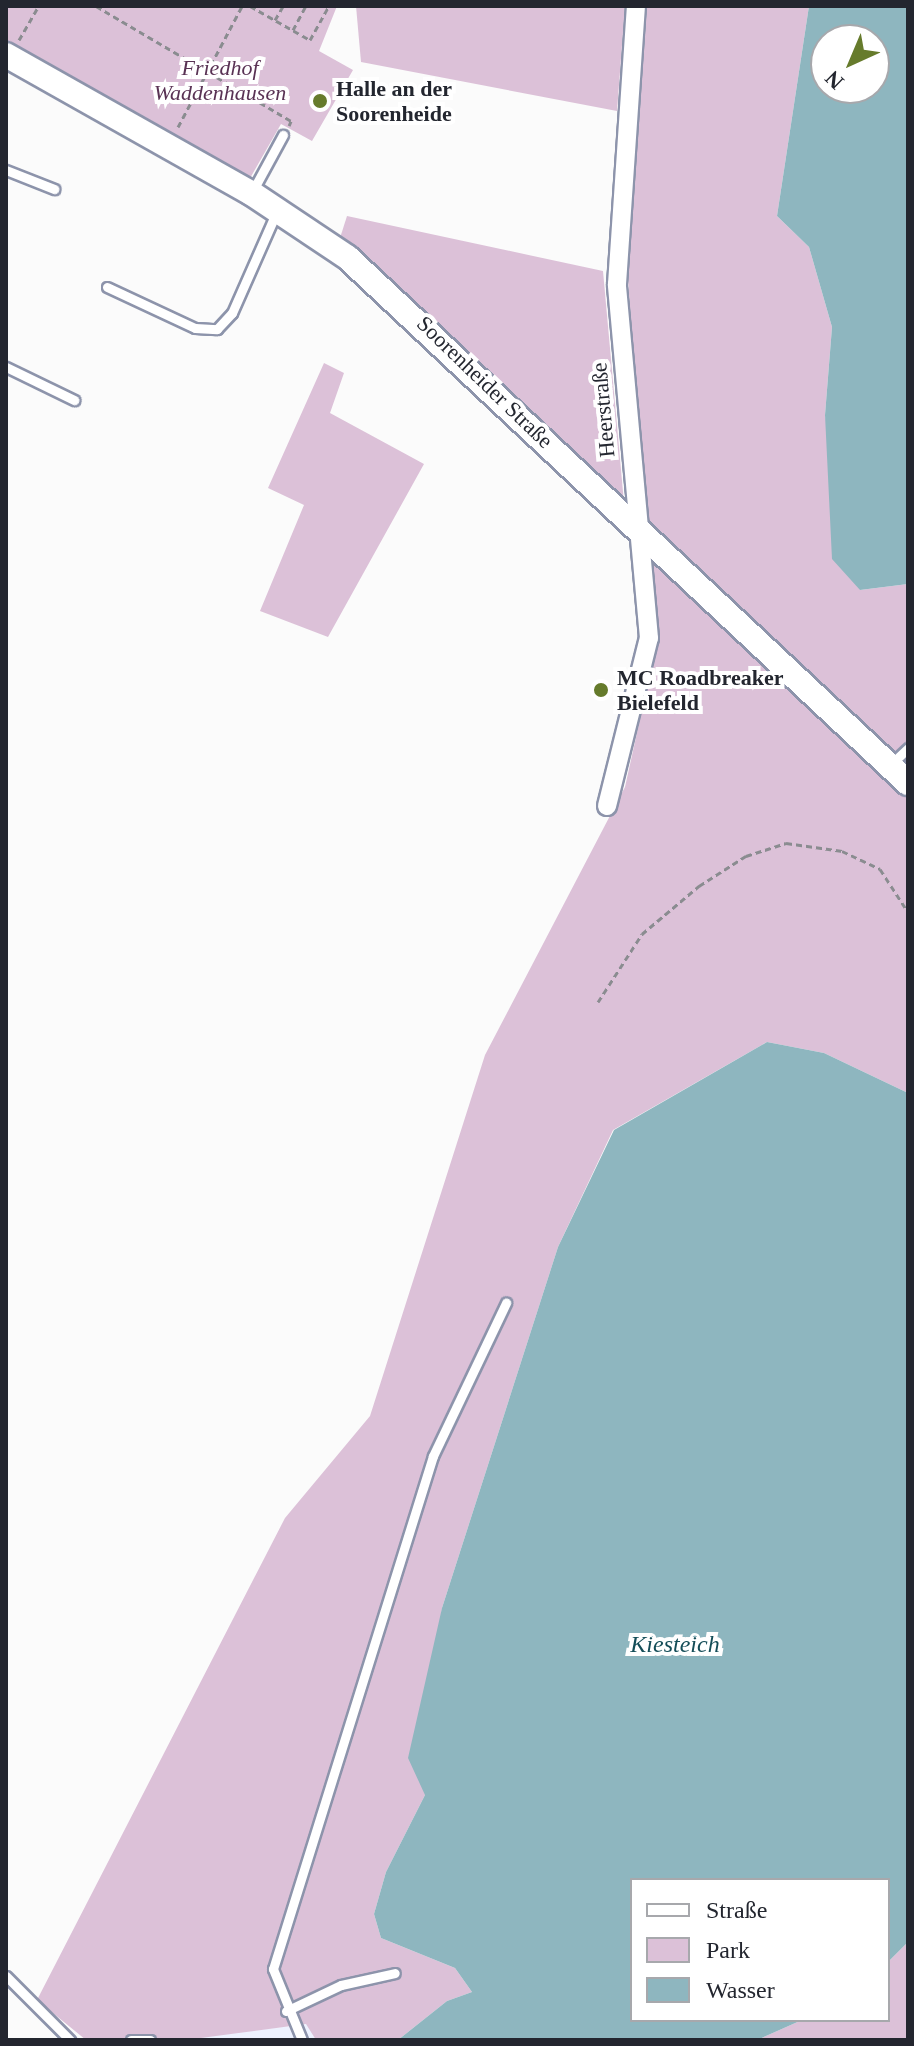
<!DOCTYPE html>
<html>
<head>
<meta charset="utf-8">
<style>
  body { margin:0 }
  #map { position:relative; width:914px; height:2046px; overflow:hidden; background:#fbfbfb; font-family:Georgia,serif }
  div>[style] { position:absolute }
  .built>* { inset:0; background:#eef2ff }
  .green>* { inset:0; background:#dcc1d8 }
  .water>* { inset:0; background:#8eb6bf }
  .path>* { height:3px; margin-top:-1.5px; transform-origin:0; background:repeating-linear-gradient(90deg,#8a8c90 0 6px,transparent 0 10px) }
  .roads { filter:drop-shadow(2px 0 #8d94ab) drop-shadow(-2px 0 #8d94ab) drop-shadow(0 2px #8d94ab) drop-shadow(0 -2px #8d94ab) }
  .lane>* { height:9px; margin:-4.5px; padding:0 4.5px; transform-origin:4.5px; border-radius:4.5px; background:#fff }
  .street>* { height:18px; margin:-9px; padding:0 9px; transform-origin:9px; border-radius:9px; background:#fff }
  .secondary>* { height:24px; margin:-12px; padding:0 12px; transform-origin:12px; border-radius:12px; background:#fff }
  .dots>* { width:22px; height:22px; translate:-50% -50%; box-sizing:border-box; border:4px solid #fff; border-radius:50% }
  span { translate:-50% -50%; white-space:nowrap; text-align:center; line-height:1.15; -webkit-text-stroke:8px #fff; paint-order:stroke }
  .park-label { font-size:22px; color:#593254; font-style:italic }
  .poi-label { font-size:22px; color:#23262f; font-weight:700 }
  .left { translate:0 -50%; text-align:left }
  .street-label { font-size:22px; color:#23262f }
  .water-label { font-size:24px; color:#144d58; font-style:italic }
  .frame { position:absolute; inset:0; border:8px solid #23262f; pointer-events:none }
  .legend { position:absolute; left:630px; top:1878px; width:260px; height:144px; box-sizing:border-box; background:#fff; border:2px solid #a7a8ac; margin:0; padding:10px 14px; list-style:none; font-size:24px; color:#23262f }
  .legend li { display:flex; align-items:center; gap:16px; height:40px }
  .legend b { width:40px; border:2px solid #a7a8ac }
  .north { position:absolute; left:810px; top:24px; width:80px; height:80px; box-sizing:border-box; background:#fff; border:2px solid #a7a8ac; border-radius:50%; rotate:224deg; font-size:22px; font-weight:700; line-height:32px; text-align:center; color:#23262f }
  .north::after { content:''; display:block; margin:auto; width:28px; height:36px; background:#667b2c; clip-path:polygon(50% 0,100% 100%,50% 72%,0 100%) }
</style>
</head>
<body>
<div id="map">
  <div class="built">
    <div style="clip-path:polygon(307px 2024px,316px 2040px,185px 2039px)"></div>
  </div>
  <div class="green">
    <div style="clip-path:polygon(6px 6px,337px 6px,319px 51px,353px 70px,312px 141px,281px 124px,249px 180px,6px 41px)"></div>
    <div style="clip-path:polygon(356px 6px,625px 6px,617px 111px,361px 62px)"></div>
    <div style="clip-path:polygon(647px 6px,809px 6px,777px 216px,809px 247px,832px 327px,825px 415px,860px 590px,908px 584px,908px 763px,646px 527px,628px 281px)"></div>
    <div style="clip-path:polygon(347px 216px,603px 271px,624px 503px,340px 238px)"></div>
    <div style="clip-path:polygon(324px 363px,344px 373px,330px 413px,424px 464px,328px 637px,260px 611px,304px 505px,268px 488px)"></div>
    <div style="clip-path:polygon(646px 550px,908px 799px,908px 1093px,824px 1053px,767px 1042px,613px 1130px,558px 1247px,442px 1608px,425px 1795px,386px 1872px,374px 1914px,381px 1938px,455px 1968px,472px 1992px,447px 2001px,398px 2040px,316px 2040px,306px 2024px,186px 2040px,86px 2040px,37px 2000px,285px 1518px,370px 1416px,485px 1055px,625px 787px,656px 647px)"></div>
    <div style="clip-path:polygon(908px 1942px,908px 2040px,757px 2040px,802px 2020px,888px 2020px,888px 1962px)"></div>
  </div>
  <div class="water">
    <div style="clip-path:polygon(evenodd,809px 6px,908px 6px,908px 584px,860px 590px,832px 559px,825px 415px,832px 327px,809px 247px,777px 216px,809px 6px,826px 40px,874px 40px,874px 88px,826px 88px,826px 40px)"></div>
    <div style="clip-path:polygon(767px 1042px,824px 1053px,908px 1093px,908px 1942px,888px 1962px,888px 1880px,632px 1880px,632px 2020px,802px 2020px,757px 2040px,398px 2040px,447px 2001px,472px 1992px,455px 1968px,381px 1938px,374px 1914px,386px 1872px,425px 1795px,408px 1758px,442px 1608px,558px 1247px,614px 1130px)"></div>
  </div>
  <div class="path">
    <div style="left:96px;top:6px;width:226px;rotate:30.5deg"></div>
    <div style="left:291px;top:121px;width:5px;rotate:112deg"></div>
    <div style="left:250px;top:6px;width:69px;rotate:29.5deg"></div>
    <div style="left:310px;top:40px;width:37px;rotate:-61deg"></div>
    <div style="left:275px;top:20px;width:16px;rotate:-60deg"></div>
    <div style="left:293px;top:30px;width:27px;rotate:-62deg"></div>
    <div style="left:19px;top:40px;width:39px;rotate:-60deg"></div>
    <div style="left:178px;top:127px;width:137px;rotate:-62.1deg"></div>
    <div style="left:598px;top:1002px;width:81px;rotate:-57.1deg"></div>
    <div style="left:642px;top:934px;width:75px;rotate:-40.1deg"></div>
    <div style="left:699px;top:886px;width:56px;rotate:-32.6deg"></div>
    <div style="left:746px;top:856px;width:42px;rotate:-18deg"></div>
    <div style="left:786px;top:843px;width:57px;rotate:8.1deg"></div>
    <div style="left:842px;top:851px;width:42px;rotate:25.3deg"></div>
    <div style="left:880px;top:869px;width:51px;rotate:56.9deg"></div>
  </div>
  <div class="roads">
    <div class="lane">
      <div style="left:6px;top:170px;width:52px;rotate:21.6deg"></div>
      <div style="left:252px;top:192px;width:65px;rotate:-61.5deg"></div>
      <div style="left:107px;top:287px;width:97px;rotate:25deg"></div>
      <div style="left:195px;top:328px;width:22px;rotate:3deg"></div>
      <div style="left:217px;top:329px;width:22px;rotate:-47deg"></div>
      <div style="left:232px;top:313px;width:111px;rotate:-66.2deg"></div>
      <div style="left:6px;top:367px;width:76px;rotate:25.9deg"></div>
      <div style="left:890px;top:765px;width:25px;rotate:-43deg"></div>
      <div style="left:6px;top:1976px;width:91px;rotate:45deg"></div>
      <div style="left:286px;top:2011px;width:61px;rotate:-25.3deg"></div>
      <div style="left:341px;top:1985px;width:55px;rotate:-12.5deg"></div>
      <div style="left:131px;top:2040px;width:19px"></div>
      <div style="left:302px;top:2040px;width:77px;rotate:-112.2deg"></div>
      <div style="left:273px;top:1969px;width:537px;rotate:-72.68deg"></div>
      <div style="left:433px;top:1456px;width:170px;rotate:-64.5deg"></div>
    </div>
    <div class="street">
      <div style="left:607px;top:806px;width:173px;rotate:-76deg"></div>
      <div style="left:649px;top:638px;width:355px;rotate:-95.2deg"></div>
      <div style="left:617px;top:284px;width:279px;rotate:-86.1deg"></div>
    </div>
    <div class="secondary">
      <div style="left:6px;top:55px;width:281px;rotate:29.4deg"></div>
      <div style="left:251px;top:193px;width:115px;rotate:33.7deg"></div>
      <div style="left:347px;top:257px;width:769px;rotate:43.16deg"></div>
    </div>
  </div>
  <div class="dots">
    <div style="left:320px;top:101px;background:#667b2c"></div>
    <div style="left:601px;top:690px;background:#667b2c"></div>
  </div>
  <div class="park-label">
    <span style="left:220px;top:80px">Friedhof<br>Waddenhausen</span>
  </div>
  <div class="poi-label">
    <span class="left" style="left:336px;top:101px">Halle an der<br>Soorenheide</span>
    <span class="left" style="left:617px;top:690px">MC Roadbreaker<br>Bielefeld</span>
  </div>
  <div class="street-label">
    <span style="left:485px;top:382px;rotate:44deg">Soorenheider Straße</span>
    <span style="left:603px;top:410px;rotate:-95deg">Heerstraße</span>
  </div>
  <div class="water-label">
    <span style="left:675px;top:1645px">Kiesteich</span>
  </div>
  <div class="frame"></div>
  <ul class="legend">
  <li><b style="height:10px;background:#fff"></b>Straße</li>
  <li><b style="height:22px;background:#dcc1d8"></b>Park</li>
  <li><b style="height:22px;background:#8eb6bf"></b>Wasser</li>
  </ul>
  <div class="north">N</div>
</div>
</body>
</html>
